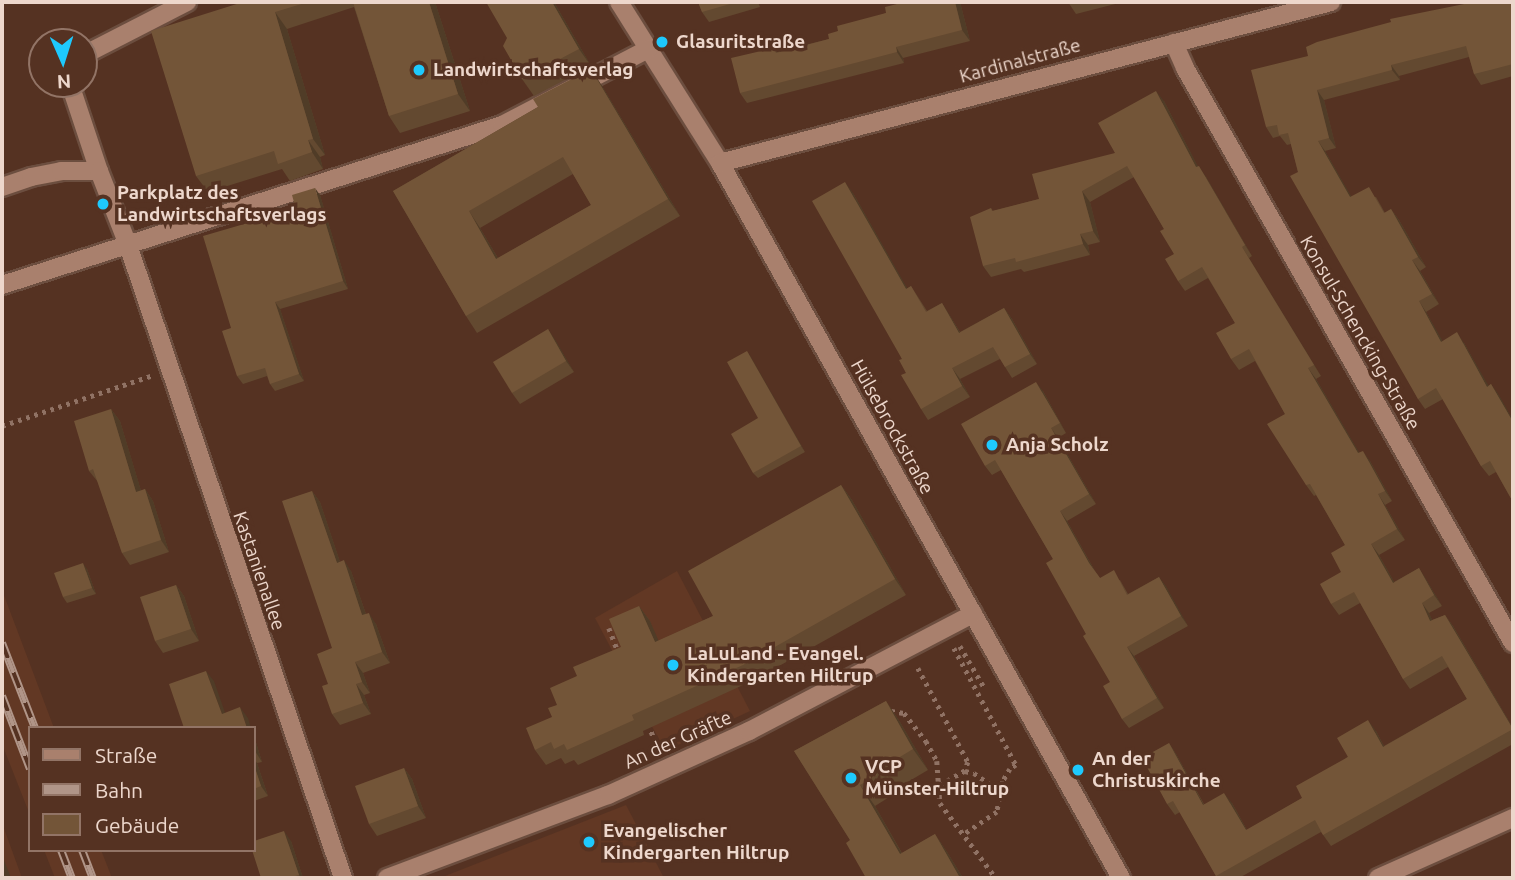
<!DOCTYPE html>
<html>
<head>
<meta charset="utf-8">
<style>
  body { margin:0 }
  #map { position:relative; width:1515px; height:880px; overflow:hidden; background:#553222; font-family:Ubuntu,sans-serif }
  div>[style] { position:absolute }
  .built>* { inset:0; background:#623824 }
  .path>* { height:4.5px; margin-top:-2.25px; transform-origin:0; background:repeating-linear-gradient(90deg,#907264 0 3.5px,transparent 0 8.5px) }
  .roads { filter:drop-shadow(2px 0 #6c4e3f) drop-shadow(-2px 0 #6c4e3f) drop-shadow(0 2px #6c4e3f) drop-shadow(0 -2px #6c4e3f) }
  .minor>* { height:18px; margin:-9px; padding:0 9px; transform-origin:9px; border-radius:9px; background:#a9806d }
  .rail>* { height:8px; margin-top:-4px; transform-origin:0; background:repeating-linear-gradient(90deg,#553222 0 16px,#b09588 0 32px); box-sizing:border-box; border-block:2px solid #b09588 }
  .wall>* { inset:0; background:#634930 }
  .shaded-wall>* { inset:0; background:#503c27 }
  .building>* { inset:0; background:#735538 }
  .dots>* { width:19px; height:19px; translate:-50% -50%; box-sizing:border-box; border:4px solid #553222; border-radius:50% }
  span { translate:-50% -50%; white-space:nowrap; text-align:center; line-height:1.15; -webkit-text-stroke:7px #553222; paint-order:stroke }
  .poi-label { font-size:19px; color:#edd7cc; font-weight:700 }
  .left { translate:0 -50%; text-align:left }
  .street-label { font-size:19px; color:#edd7cc }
  .frame { position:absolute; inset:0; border:4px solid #edd7cc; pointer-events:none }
  .legend { position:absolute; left:28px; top:726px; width:228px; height:126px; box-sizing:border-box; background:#553222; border:2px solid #927466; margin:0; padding:9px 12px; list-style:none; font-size:21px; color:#edd7cc }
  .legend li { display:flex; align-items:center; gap:14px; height:35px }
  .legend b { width:35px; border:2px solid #927466 }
  .north { position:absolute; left:28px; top:28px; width:70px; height:70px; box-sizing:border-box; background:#553222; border:2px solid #927466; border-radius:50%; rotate:177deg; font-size:19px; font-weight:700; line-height:28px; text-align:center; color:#edd7cc }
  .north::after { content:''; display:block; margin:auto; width:24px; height:32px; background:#1ec9fd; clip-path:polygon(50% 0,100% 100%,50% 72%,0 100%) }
</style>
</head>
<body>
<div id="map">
  <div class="built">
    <div style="clip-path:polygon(677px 571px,750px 711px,665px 751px,595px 618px)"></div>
    <div style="clip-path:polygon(2px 590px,54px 728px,30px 728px,30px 815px,2px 744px)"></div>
    <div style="clip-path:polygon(626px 805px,664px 878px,440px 878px)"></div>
    <div style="clip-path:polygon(2px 823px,22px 878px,2px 878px)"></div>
    <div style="clip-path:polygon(44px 850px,101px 850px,112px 878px,55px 878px)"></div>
  </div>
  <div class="path">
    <div style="left:2px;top:426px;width:157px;rotate:-18.6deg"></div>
    <div style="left:609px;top:628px;width:28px;rotate:69deg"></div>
    <div style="left:960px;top:646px;width:48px;rotate:59.7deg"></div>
    <div style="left:954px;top:648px;width:132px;rotate:62.1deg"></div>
    <div style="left:1016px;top:765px;width:7px;rotate:146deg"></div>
    <div style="left:1010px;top:769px;width:14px;rotate:120deg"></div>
    <div style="left:1003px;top:781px;width:32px;rotate:101deg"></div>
    <div style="left:997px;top:812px;width:41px;rotate:145.9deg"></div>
    <div style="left:918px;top:668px;width:106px;rotate:62deg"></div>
    <div style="left:968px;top:762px;width:9px;rotate:108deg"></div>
    <div style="left:965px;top:771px;width:30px;rotate:150deg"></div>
    <div style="left:891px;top:711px;width:13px;rotate:9deg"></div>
    <div style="left:904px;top:713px;width:36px;rotate:52deg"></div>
    <div style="left:926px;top:741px;width:23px;rotate:61deg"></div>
    <div style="left:937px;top:761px;width:42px;rotate:85.9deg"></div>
    <div style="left:940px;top:803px;width:94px;rotate:53.3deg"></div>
    <div style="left:648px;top:724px;width:26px;rotate:67deg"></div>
    <div style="left:965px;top:771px;width:9px;rotate:13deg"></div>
    <div style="left:974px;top:773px;width:33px;rotate:35deg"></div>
  </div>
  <div class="roads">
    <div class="minor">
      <div style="left:619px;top:2px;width:190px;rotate:57.9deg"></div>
      <div style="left:720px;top:163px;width:820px;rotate:60.71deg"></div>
      <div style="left:1174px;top:43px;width:27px;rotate:66deg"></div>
      <div style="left:1185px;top:68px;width:662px;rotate:60.3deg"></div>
      <div style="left:84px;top:55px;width:116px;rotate:-27.2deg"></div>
      <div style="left:70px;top:84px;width:92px;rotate:71.6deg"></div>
      <div style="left:720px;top:163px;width:632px;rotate:-14.76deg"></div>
      <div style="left:2px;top:187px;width:31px;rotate:-19deg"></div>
      <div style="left:31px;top:177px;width:31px;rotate:-11deg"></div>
      <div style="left:61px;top:171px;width:38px"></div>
      <div style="left:99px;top:171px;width:79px;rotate:68.6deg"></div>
      <div style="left:128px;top:245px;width:669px;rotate:71.24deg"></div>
      <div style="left:2px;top:285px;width:525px;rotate:-17.74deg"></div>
      <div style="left:502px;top:125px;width:165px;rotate:-27.5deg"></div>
      <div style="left:387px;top:878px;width:236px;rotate:-20.6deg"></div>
      <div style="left:608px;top:795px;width:155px;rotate:-24.4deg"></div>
      <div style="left:749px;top:731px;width:253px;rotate:-27.6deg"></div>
      <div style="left:1378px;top:878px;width:148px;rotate:-24deg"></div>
    </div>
  </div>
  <div class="rail">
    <div style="left:2px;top:643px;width:91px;rotate:68.8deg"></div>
    <div style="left:2px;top:696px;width:78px;rotate:69deg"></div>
    <div style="left:61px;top:850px;width:30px;rotate:69deg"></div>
    <div style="left:82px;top:850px;width:30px;rotate:69deg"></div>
  </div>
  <div class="wall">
    <div style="clip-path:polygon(243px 2px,435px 2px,470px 111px,400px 133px,389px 116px,354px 7px,287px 29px,325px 155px,320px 157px,323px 169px,290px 181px,282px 169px,208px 192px,196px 176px)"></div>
    <div style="clip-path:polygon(554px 2px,591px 66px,534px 96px,522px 79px,507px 38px)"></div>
    <div style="clip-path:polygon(698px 2px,758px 2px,760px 7px,709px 22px,702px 12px)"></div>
    <div style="clip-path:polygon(960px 2px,970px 41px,903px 58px,904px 63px,747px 103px,740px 93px,774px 48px,777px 52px,829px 39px,838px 31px,886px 13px,897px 4px)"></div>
    <div style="clip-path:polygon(1068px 2px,1123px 2px,1076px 14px)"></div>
    <div style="clip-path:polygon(1513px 2px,1513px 76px,1481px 85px,1474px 74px,1469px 57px,1399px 76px,1400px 80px,1324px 100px,1336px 148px,1325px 151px,1351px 197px,1376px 197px,1385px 213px,1391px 209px,1399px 220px,1426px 267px,1420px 271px,1439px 304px,1426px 312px,1442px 341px,1464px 343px,1488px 386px,1491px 384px,1513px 420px,1513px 502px,1496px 472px,1489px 476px,1481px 466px,1443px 399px,1425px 409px,1418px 399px,1298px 172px,1291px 144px,1287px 145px,1280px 136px,1273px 138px,1266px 127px,1308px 56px)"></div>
    <div style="clip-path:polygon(evenodd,591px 69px,602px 86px,680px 216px,477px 333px,466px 316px,393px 191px,538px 107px,591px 69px,573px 174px,591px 205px,498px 258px,480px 228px,573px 174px)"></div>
    <div style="clip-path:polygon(1164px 101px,1198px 167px,1206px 177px,1252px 256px,1249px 258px,1321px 376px,1316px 379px,1359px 453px,1370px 461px,1392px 501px,1385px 505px,1405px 540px,1379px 555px,1394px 582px,1419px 568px,1442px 606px,1429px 613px,1432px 620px,1445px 615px,1453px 626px,1513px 728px,1513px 744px,1331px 846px,1321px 832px,1239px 878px,1217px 878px,1180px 812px,1175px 815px,1167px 804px,1169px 743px,1176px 754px,1204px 804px,1232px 803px,1247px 830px,1302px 798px,1376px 731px,1384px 746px,1467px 699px,1448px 667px,1410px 689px,1403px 679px,1360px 603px,1339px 615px,1331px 604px,1341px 572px,1345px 545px,1316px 495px,1314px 496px,1306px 485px,1285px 414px,1255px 361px,1239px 370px,1231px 359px,1235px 323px,1208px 278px,1185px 291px,1178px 281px,1174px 254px,1164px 229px,1134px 177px,1090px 202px,1100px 242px,1088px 245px,1090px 255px,1024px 272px,1021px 269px,991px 277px,983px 266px,991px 208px,993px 211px,1039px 199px,1115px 153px)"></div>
    <div style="clip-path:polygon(853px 193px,907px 289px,911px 286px,927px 311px,942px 303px,960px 332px,1004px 308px,1012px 319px,1037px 364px,1012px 378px,1000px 359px,960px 379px,970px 397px,928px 420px,921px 409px,906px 373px)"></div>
    <div style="clip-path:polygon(320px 195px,348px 289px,280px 309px,304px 381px,275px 391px,270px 384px,267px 376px,243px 384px,237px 376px,231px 328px,275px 215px)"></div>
    <div style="clip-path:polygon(548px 329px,574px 372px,520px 404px,512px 393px)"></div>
    <div style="clip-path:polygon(747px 351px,805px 452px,758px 478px,753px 473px,758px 418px)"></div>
    <div style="clip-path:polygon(1043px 391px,1066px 433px,1058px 438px,1096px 504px,1067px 521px,1095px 571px,1100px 578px,1120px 580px,1128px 594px,1159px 577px,1188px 626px,1134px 656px,1164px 708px,1129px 728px,1122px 719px,1110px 682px,1086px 634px,1053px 559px,1001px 470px,992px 475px,985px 466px)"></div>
    <div style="clip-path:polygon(111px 409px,120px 421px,141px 491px,145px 489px,153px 501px,169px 552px,130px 565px,122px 553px,98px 482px,89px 471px)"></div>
    <div style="clip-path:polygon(841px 485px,852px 500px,906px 595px,754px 680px,643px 731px,644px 735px,578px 765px,574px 760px,565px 764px,561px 758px,546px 765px,535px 750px,552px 717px,557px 705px,577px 676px,621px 647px,639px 606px,650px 621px,658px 641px,713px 616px)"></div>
    <div style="clip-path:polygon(312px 491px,320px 502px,340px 562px,351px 571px,366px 614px,376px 624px,390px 663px,363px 673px,370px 693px,364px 695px,371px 714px,340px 725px,332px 714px,328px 684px,332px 648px)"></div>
    <div style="clip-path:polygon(87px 569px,96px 594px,67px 603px,63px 597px)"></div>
    <div style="clip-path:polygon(176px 585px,184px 596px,199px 641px,163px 653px,155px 641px)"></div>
    <div style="clip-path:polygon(886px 701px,900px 722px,928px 770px,889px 793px,891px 796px,875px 806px,902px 853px,935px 834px,949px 855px,963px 878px,866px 878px,850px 840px,794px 751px)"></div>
    <div style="clip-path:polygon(254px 736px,262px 762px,257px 763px,268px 796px,254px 801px)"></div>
    <div style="clip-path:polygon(404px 768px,412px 779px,426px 818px,377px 836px,369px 824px)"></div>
    <div style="clip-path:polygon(291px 841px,303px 878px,261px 878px)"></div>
  </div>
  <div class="shaded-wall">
    <div style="clip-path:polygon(429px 2px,435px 2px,470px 111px,458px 94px)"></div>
    <div style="clip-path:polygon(552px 2px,554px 2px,591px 66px,579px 49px)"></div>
    <div style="clip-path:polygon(955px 2px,960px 2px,970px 41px,962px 30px)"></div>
    <div style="clip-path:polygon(275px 12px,287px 29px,325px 155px,313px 139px)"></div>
    <div style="clip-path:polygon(896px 47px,903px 58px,904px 63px,897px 52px)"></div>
    <div style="clip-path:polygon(1391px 65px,1399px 76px,1400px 80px,1392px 70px)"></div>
    <div style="clip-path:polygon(591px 69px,602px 86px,680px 216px,668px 199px)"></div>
    <div style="clip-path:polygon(1317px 90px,1324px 100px,1336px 148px,1329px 138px)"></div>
    <div style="clip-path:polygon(1156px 91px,1164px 101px,1204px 178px,1196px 167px)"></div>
    <div style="clip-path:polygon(308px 140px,320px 157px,323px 169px,312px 152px)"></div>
    <div style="clip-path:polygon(1318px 141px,1325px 151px,1358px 208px,1350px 197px)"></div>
    <div style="clip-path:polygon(1199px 166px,1206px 177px,1252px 256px,1245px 245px)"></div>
    <div style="clip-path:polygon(845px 182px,853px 193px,914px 300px,906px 289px)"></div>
    <div style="clip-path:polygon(315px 188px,320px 195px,348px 289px,343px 281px)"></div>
    <div style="clip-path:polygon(1082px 191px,1090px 202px,1100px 242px,1093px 231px)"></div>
    <div style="clip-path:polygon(1391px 209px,1399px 220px,1426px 267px,1418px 257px)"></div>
    <div style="clip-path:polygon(469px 211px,480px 228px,508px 275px,496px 259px)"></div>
    <div style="clip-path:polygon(1080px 234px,1088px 245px,1090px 255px,1083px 244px)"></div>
    <div style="clip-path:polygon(1242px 247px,1249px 258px,1321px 376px,1314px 365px)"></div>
    <div style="clip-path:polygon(1412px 260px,1420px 271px,1439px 304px,1432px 294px)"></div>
    <div style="clip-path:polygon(1419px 301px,1426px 312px,1449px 352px,1441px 342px)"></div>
    <div style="clip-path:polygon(275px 302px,280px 309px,304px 381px,299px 374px)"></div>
    <div style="clip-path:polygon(942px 303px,949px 314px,967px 344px,959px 333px)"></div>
    <div style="clip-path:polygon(1004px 308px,1012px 319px,1037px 364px,1030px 354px)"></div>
    <div style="clip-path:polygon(548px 329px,556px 341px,574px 372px,566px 361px)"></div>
    <div style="clip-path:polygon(1457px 332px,1464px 343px,1495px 397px,1487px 387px)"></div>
    <div style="clip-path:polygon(747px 351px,751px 357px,805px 452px,801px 446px)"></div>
    <div style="clip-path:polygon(952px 368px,960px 379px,970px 397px,962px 386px)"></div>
    <div style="clip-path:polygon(1308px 368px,1316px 379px,1366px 464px,1358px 453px)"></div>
    <div style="clip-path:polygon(1036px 382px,1043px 391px,1066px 433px,1060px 423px)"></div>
    <div style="clip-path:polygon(1491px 384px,1499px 395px,1513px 420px,1513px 422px)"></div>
    <div style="clip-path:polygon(111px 409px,120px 421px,145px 504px,136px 492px)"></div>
    <div style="clip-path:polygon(1051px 428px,1058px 438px,1096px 504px,1089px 494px)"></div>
    <div style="clip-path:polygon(1363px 451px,1370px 461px,1392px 501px,1385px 491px)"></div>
    <div style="clip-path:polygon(841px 485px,852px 500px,906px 595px,895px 579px)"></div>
    <div style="clip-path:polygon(145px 489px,153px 501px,169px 552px,161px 540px)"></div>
    <div style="clip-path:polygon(312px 491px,320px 502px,344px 574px,337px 563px)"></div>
    <div style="clip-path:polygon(1378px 494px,1385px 505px,1405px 540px,1397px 529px)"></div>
    <div style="clip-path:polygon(1060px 511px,1067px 521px,1096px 573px,1089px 563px)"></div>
    <div style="clip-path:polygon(1371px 544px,1379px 555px,1401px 594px,1393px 583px)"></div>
    <div style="clip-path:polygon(344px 560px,351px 571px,370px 626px,362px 615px)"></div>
    <div style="clip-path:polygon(83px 563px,87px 569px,96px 594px,92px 588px)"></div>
    <div style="clip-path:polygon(1419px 568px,1426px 579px,1442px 606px,1434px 595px)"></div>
    <div style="clip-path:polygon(1159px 577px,1166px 586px,1188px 626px,1181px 616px)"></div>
    <div style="clip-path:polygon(176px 585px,184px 596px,199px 641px,191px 629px)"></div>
    <div style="clip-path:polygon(1422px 603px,1429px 613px,1438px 632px,1430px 621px)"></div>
    <div style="clip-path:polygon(639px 606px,650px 621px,666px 658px,655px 642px)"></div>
    <div style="clip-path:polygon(369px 613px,376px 624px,390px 663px,382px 652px)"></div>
    <div style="clip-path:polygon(1445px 615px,1453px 626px,1513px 728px,1513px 730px)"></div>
    <div style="clip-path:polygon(1127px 647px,1134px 656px,1164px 708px,1157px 698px)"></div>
    <div style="clip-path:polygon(355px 662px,363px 673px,370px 693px,362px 682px)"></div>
    <div style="clip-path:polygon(206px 671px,214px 681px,229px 724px,222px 714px)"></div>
    <div style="clip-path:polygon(356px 684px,364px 695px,371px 714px,363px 703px)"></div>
    <div style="clip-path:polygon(886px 701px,900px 722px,928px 770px,913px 749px)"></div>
    <div style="clip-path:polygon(240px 707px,248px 718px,251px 728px,247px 728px)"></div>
    <div style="clip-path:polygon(1368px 720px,1376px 731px,1390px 757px,1383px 747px)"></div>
    <div style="clip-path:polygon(254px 736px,262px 762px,255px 751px,254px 747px)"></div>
    <div style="clip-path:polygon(1169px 743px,1176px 754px,1210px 816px,1203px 805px)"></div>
    <div style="clip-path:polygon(254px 759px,257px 763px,268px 796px,261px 786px,254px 765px)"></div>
    <div style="clip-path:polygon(404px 768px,412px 779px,426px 818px,418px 806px)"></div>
    <div style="clip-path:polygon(860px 785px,875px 806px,914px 875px,900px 854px)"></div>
    <div style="clip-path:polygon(1224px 793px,1232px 803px,1253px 841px,1246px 830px)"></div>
    <div style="clip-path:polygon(284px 831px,291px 841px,303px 878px,301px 878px,299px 875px)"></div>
    <div style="clip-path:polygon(935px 834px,949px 855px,963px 878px,960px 878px)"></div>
    <div style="clip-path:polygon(2px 855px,11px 878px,5px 878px,2px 871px)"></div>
  </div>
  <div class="building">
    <div style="clip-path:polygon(243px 2px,308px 2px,275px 12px,313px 139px,308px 140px,312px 152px,278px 164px,274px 151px,196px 176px,151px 31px)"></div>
    <div style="clip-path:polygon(353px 2px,429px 2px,458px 94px,389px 116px)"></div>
    <div style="clip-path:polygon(486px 2px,552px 2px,579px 49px,522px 79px,503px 46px,507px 38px)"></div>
    <div style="clip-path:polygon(698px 2px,737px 2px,702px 12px)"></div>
    <div style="clip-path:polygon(896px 2px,955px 2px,962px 30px,896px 47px,897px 52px,740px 93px,731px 58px,774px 48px,776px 53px,829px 39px,828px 34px,838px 31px,837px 26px,886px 13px,885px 7px,897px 4px)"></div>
    <div style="clip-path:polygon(1474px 2px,1513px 2px,1513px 64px,1474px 74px,1466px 46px,1391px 65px,1392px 70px,1317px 90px,1329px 138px,1318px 141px,1350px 197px,1369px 187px,1384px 213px,1391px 209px,1418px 257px,1412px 260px,1432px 294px,1419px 301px,1441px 342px,1457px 332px,1487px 387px,1491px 384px,1513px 422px,1513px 502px,1490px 461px,1481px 466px,1436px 388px,1418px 399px,1290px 176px,1298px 172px,1288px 133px,1279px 135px,1277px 125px,1266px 127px,1251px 70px,1308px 56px,1306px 47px,1317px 42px,1391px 22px,1390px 19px)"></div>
    <div style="clip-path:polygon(evenodd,591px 69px,668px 199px,466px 316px,393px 191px,538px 107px,533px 99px,591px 69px,563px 157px,591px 205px,496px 259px,469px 211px,563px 157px)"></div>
    <div style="clip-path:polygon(1156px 91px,1196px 167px,1199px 166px,1245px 245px,1242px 247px,1314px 365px,1308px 368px,1358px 453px,1363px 451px,1385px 491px,1378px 494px,1397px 529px,1371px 544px,1393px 583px,1419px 568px,1434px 595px,1422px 603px,1430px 621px,1445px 615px,1513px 729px,1323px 835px,1315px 820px,1216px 876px,1173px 801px,1167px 804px,1142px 758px,1169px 743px,1203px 805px,1224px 793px,1246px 830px,1302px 798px,1296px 786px,1348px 757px,1337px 738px,1368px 720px,1383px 747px,1467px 699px,1442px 656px,1403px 679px,1354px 592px,1331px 604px,1320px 584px,1341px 572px,1331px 553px,1345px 545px,1310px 484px,1306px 485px,1267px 424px,1285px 414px,1249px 349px,1231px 359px,1216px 333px,1235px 323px,1202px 267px,1178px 281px,1165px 259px,1174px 254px,1160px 231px,1164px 229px,1127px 166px,1082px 191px,1093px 231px,1080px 234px,1083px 244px,1016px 262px,1015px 258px,983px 266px,970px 217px,991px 208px,992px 211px,1039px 199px,1032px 174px,1115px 153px,1098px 123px)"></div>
    <div style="clip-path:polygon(845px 182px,906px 289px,911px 286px,926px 312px,942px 303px,959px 333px,1004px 308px,1030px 354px,1005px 367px,993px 347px,952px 368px,962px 386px,921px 409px,901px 375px,906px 373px,899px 360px,902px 359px,812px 201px)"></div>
    <div style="clip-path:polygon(315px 188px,343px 281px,275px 302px,299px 374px,270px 384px,265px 368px,237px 376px,222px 331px,231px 328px,203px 236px,275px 215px,274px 212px,295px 206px,292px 195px)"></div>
    <div style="clip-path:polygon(548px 329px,566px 361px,512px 393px,493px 362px)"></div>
    <div style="clip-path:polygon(747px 351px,801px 446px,753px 473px,731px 434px,758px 418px,727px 362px)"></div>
    <div style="clip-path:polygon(1036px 382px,1060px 423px,1051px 428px,1089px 494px,1060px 511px,1089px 563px,1100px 578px,1114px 570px,1127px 595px,1159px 577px,1181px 616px,1127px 647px,1157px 698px,1122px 719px,1103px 686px,1110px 682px,1083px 636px,1086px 634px,1046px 563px,1053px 559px,995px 460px,985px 466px,961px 424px)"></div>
    <div style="clip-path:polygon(111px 409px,136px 492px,145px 489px,161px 540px,122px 553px,93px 469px,89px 471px,74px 421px)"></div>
    <div style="clip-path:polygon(841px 485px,895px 579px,743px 665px,632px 715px,634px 720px,567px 750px,564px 744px,554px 749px,551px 742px,535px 750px,526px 728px,552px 717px,548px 708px,557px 705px,550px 688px,577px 676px,573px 667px,621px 647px,609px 619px,639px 606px,655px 642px,713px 616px,688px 571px)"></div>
    <div style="clip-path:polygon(312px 491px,337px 563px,344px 560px,362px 615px,369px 613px,382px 652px,355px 662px,362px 682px,356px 684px,363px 703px,332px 714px,322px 686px,328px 684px,317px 654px,332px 648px,282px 501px)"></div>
    <div style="clip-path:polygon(83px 563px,92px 588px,63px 597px,54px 573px)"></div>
    <div style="clip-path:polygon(176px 585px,191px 629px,155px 641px,140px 597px)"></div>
    <div style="clip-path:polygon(206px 671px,222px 714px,240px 707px,247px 728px,184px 728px,169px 684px)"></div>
    <div style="clip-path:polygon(886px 701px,913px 749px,875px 772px,877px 775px,860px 785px,900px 854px,935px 834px,960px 878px,866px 878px,846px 843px,850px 840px,794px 751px)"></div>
    <div style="clip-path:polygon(254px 765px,261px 786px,254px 789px)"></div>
    <div style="clip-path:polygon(404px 768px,418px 806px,369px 824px,355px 786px)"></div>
    <div style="clip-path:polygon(284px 831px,299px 875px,288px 878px,261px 878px,252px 850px,254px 850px,254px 841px)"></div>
  </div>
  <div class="dots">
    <div style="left:662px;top:42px;background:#1ec9fd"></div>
    <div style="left:419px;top:70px;background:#1ec9fd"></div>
    <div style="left:103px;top:204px;background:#1ec9fd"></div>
    <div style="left:992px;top:445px;background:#1ec9fd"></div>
    <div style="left:673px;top:665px;background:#1ec9fd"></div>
    <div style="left:1078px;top:770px;background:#1ec9fd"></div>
    <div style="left:851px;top:778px;background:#1ec9fd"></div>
    <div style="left:589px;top:842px;background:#1ec9fd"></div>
  </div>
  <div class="poi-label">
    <span class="left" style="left:676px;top:42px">Glasuritstraße</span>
    <span class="left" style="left:433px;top:70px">Landwirtschaftsverlag</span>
    <span class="left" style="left:117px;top:204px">Parkplatz des<br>Landwirtschaftsverlags</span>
    <span class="left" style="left:1006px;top:445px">Anja Scholz</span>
    <span class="left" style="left:687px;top:665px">LaLuLand - Evangel.<br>Kindergarten Hiltrup</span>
    <span class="left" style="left:1092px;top:770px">An der<br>Christuskirche</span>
    <span class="left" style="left:865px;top:778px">VCP<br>Münster-Hiltrup</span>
    <span class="left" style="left:603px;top:842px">Evangelischer<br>Kindergarten Hiltrup</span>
  </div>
  <div class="street-label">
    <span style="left:1020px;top:61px;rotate:-15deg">Kardinalstraße</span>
    <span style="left:1360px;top:333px;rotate:60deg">Konsul-Schencking-Straße</span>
    <span style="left:892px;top:427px;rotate:61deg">Hülsebrockstraße</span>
    <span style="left:259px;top:571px;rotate:71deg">Kastanienallee</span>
    <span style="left:678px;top:740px;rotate:-24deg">An der Gräfte</span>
  </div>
  <div class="frame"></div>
  <ul class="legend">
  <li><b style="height:9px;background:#a9806d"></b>Straße</li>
  <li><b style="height:9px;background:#b09588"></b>Bahn</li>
  <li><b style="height:19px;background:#735538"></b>Gebäude</li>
  </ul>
  <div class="north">N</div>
</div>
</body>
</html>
